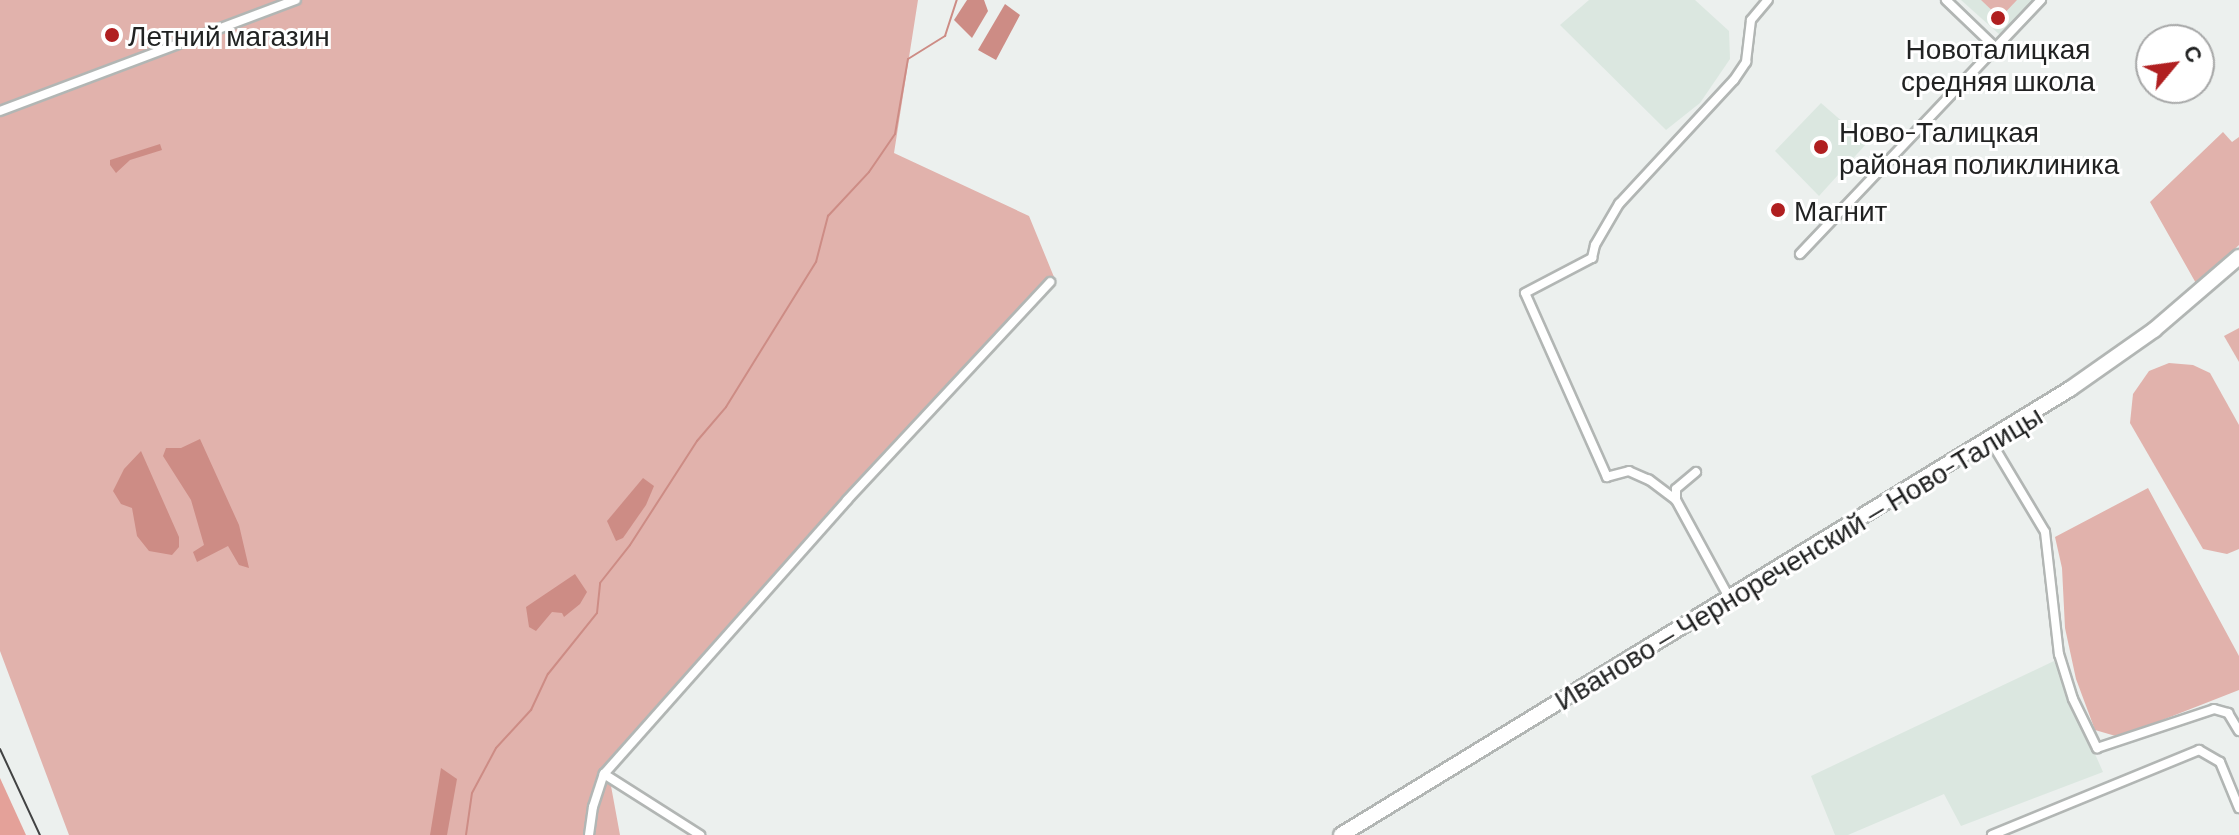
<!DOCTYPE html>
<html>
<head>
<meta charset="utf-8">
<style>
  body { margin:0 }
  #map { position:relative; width:2239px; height:835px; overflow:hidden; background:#ecf0ee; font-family:Barlow,sans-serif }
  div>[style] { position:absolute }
  .built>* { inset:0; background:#dbe7e0 }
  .green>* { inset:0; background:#e1b2ac }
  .forest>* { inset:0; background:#e4a199 }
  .water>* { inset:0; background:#cd8c85 }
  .stream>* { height:2px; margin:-1px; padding:0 1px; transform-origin:1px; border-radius:1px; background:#cd8c85 }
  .roads { filter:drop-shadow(2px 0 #b2b6b4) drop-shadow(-2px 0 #b2b6b4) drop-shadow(0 2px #b2b6b4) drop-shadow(0 -2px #b2b6b4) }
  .minor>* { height:8px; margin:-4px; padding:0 4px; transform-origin:4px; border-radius:4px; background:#fff }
  .primary>* { height:14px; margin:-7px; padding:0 7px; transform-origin:7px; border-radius:7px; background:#fff }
  .rail>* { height:2px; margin:-1px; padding:0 1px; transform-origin:1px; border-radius:1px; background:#424343 }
  .dots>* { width:22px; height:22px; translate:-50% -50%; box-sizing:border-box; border:4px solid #fff; border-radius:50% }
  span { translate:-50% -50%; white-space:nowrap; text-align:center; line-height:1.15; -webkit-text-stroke:6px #fff; paint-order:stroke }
  .poi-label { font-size:28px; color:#212222 }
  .left { translate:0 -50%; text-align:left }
  .street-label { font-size:28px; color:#212222 }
  .north { position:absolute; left:2135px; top:24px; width:80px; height:80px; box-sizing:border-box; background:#fff; border:2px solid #a6a7a7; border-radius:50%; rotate:61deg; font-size:22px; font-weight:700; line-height:32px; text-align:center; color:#212222 }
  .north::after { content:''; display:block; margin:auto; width:28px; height:36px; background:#b01f20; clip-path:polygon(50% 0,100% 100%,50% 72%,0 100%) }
</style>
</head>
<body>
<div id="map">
  <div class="built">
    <div style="clip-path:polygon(1589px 0,1695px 0,1729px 31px,1730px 59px,1700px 103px,1666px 130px,1560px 25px)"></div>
    <div style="clip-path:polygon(1961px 0,2033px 0,2000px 35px)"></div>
    <div style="clip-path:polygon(1821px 103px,1867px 143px,1819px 196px,1775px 151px)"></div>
    <div style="clip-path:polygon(2054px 661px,2103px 772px,1961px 826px,1944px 794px,1848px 835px,1835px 835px,1811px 776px)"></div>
  </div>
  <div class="green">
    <div style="clip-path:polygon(0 0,918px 0,894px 153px,1029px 216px,1054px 277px,609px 775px,620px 835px,69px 835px,0 651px)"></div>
    <div style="clip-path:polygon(1981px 0,2017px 0,2000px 18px)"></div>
    <div style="clip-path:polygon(2223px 132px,2232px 142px,2239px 137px,2239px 245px,2197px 285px,2150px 202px)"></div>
    <div style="clip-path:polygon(2239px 328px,2239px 362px,2224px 336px)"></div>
    <div style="clip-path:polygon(2169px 363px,2193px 365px,2210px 373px,2239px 425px,2239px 549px,2227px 554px,2203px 549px,2130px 423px,2133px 394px,2149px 371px)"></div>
    <div style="clip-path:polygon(2148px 488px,2239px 656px,2239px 690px,2119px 737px,2095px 730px,2076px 679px,2065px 628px,2062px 568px,2055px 537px)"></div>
  </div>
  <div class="forest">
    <div style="clip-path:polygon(0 778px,26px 835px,0 835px)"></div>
  </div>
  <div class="water">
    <div style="clip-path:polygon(967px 0,984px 0,988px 11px,972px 38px,954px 20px)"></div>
    <div style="clip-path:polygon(1005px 4px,1020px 15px,996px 60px,978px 50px)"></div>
    <div style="clip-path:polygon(160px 144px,162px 150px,130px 160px,116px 173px,110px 165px,110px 160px)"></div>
    <div style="clip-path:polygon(200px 439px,239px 525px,249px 568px,239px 565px,228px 546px,197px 562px,193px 552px,204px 545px,191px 500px,163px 456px,166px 448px,181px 448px)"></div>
    <div style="clip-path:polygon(141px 451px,179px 537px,179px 547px,172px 555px,149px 551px,137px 536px,132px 508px,121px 504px,113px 491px,124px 469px)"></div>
    <div style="clip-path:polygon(643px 478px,654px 486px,646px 505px,623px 538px,616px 541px,607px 521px)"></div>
    <div style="clip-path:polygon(575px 574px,587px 592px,580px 604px,564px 617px,562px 613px,552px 612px,536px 631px,529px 627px,526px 607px)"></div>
    <div style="clip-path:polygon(441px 768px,457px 779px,447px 835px,430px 835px)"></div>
  </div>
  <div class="stream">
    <div style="left:466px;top:835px;width:42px;rotate:-81.9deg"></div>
    <div style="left:472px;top:793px;width:51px;rotate:-61.9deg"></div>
    <div style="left:496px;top:748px;width:52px;rotate:-47.4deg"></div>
    <div style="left:531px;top:710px;width:40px;rotate:-65deg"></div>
    <div style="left:548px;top:674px;width:78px;rotate:-51.2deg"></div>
    <div style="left:597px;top:613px;width:30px;rotate:-84deg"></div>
    <div style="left:600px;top:583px;width:48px;rotate:-51.7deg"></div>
    <div style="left:630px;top:545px;width:124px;rotate:-57.2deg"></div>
    <div style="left:697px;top:441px;width:45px;rotate:-49.5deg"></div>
    <div style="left:726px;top:407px;width:171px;rotate:-58.2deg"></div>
    <div style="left:816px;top:262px;width:48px;rotate:-75.4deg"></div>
    <div style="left:828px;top:216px;width:60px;rotate:-47deg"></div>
    <div style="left:869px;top:172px;width:46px;rotate:-55.6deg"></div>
    <div style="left:895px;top:134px;width:76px;rotate:-80.2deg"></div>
    <div style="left:908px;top:59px;width:44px;rotate:-31.9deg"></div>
    <div style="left:945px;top:36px;width:38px;rotate:-72deg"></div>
  </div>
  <div class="roads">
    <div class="minor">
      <div style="left:1946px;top:0;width:68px;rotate:43.8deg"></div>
      <div style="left:0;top:111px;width:316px;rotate:-20.6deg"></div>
      <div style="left:1800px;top:254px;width:350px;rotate:-46.5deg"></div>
      <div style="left:1990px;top:440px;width:107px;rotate:59.1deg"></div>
      <div style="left:2045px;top:532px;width:123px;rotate:83.5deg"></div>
      <div style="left:2059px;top:654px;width:47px;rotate:72.7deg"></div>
      <div style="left:2073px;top:699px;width:55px;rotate:63.9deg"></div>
      <div style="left:2097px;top:748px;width:123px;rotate:-18.4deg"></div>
      <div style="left:2214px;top:709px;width:15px;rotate:16deg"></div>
      <div style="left:2228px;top:713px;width:21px;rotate:59deg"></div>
      <div style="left:1696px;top:472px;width:26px;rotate:140deg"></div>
      <div style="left:1676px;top:489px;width:11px;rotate:90deg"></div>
      <div style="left:1676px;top:500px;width:113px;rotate:61.4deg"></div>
      <div style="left:1676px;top:500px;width:34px;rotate:-143deg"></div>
      <div style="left:1649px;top:480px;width:22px;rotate:-156deg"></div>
      <div style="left:1629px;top:471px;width:23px;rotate:165deg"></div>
      <div style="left:1607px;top:477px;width:201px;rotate:-114deg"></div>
      <div style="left:1525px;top:293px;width:76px;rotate:-27.6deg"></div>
      <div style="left:1592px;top:258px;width:13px;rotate:-77deg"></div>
      <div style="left:1595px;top:245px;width:48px;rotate:-59.7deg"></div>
      <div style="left:1619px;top:204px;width:169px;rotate:-47.2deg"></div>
      <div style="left:1734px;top:80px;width:22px;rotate:-56deg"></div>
      <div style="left:1746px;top:62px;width:42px;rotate:-83.2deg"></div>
      <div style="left:1751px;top:20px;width:26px;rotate:-50deg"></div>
      <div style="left:604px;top:774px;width:114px;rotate:32.4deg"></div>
      <div style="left:589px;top:835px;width:28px;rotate:-82deg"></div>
      <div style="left:593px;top:807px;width:35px;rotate:-72deg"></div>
      <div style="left:604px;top:774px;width:366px;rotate:-48.4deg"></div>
      <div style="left:847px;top:500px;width:298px;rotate:-47deg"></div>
      <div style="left:1992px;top:835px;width:224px;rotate:-22.3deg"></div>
      <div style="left:2199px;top:750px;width:24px;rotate:30deg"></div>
      <div style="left:2220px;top:762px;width:50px;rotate:67.6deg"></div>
    </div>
    <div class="primary">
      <div style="left:1341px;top:835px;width:855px;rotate:-31.46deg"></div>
      <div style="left:2070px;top:389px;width:103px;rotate:-35.1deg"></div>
      <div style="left:2154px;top:330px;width:112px;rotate:-40.7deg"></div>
    </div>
  </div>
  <div class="rail">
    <div style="left:0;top:749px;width:95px;rotate:65.1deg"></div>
  </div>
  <div class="dots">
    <div style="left:1998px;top:18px;background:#b01f20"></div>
    <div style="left:112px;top:35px;background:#b01f20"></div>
    <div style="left:1821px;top:147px;background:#b01f20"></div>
    <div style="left:1778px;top:210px;background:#b01f20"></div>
  </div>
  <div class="poi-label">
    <span class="left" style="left:128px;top:35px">Летний магазин</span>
    <span style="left:1998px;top:64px">Новоталицкая<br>средняя школа</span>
    <span class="left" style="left:1839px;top:147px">Ново-Талицкая<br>районая поликлиника</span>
    <span class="left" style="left:1794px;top:210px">Магнит</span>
  </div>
  <div class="street-label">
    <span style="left:1798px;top:557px;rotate:-31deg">Иваново — Чернореченский — Ново-Талицы</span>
  </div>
  <div class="north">С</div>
</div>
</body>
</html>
